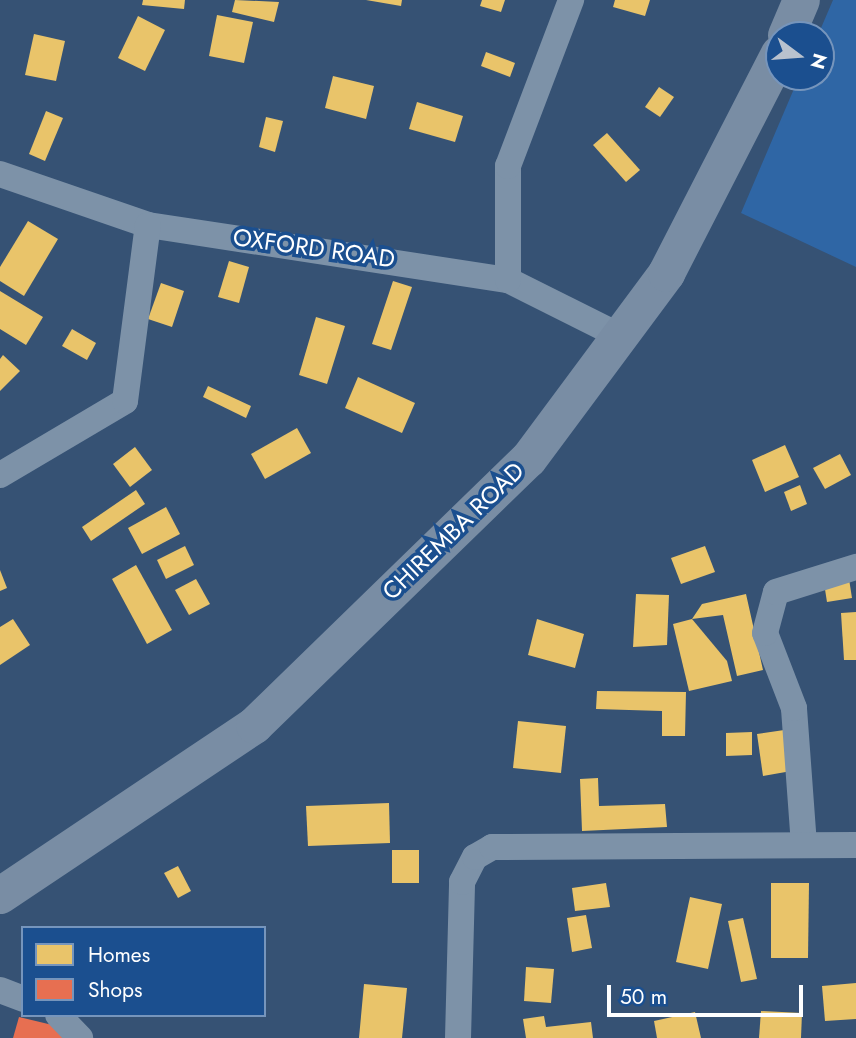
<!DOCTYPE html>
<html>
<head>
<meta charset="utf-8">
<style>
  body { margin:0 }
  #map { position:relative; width:856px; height:1038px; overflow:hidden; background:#365274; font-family:Jost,sans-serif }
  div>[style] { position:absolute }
  .green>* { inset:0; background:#2f66a5 }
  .homes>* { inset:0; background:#e9c46a }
  .shops>* { inset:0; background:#e76f51 }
  .minor>* { height:26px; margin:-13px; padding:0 13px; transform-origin:13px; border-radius:13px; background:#7d92a8 }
  .secondary>* { height:37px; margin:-18.5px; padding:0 18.5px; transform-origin:18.5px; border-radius:18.5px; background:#798da4 }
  span { translate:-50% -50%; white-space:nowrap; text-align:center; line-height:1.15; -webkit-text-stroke:7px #1b4f8f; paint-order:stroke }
  .street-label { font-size:24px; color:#fff }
  .legend { position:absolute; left:21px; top:926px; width:245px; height:91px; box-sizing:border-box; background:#1b4f8f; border:2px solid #7695bc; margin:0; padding:9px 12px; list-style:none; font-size:21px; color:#fff }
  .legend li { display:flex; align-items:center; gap:14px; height:35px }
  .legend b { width:35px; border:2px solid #7695bc }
  .north { position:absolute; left:765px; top:21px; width:70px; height:70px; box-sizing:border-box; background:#1b4f8f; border:2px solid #7695bc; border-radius:50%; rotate:106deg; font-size:19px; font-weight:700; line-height:28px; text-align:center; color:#fff }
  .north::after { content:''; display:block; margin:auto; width:24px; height:32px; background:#b9c2ce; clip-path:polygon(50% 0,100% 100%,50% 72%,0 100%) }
  .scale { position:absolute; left:607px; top:985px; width:196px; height:32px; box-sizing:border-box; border:4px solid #fff; border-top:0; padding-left:9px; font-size:21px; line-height:24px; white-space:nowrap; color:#fff; -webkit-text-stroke:5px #1b4f8f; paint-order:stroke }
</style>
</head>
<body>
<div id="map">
  <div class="green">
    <div style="clip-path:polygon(833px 0,856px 0,856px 267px,741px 213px,799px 77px,821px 77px,818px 35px)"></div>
  </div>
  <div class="homes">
    <div style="clip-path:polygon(143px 0,185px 0,184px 9px,142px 5px)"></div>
    <div style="clip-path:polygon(235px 0,279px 2px,274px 22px,232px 12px)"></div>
    <div style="clip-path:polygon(366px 0,402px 0,401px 6px)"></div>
    <div style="clip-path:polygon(482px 0,505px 0,501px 12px,480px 6px)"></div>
    <div style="clip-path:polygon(615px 0,650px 0,645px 16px,613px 7px)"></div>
    <div style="clip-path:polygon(217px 15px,253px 22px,244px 63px,209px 56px)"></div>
    <div style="clip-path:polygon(138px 16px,165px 30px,145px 71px,118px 58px)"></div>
    <div style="clip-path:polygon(34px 34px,65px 41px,56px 81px,25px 75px)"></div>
    <div style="clip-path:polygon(486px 52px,515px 63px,510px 77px,481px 66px)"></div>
    <div style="clip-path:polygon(333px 76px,374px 86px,366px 119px,325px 108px)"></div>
    <div style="clip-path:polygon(659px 87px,674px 97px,660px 117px,645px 107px)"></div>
    <div style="clip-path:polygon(417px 102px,463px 116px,455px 142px,409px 129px)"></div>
    <div style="clip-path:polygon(46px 111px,63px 118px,45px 161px,29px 154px)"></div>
    <div style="clip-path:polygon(266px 117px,283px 121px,275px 152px,259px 147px)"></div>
    <div style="clip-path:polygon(607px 133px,640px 170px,626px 182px,593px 145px)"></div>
    <div style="clip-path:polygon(28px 221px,58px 239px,24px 296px,0 281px,0 267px)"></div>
    <div style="clip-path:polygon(229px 261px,249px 267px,239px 303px,218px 297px)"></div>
    <div style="clip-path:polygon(393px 281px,412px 287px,391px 350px,372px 344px)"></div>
    <div style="clip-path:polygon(161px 283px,184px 291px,172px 327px,148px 319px)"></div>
    <div style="clip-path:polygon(0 291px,43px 317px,26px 345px,0 329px)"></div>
    <div style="clip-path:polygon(316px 317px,345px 326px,327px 384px,299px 375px)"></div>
    <div style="clip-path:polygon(72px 329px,96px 343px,87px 360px,62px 346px)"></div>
    <div style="clip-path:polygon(3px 355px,20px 371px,0 391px,0 359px)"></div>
    <div style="clip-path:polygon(358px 377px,415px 403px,402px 433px,345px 408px)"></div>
    <div style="clip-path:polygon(208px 386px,251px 406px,246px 418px,203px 397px)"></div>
    <div style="clip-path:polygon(297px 428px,311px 453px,265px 479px,251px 454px)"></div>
    <div style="clip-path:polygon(785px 445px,799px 477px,765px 492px,752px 460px)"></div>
    <div style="clip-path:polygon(135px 447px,152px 470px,130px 487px,113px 464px)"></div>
    <div style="clip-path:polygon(840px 454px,851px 475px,825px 489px,813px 468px)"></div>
    <div style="clip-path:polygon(800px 485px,807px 504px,791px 511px,784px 492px)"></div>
    <div style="clip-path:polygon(136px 490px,145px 504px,91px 541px,82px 527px)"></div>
    <div style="clip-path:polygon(166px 507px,180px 534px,142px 554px,128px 528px)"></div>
    <div style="clip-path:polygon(185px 546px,194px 565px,166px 579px,157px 560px)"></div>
    <div style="clip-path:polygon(705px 546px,715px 572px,681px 584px,671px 558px)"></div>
    <div style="clip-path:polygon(136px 565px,172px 630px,147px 644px,112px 579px)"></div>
    <div style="clip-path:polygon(0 570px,7px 588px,0 591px)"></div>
    <div style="clip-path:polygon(196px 579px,210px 604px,189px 615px,175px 590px)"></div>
    <div style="clip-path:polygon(849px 579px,852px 598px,827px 602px,824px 583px)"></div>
    <div style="clip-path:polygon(636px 594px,669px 595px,667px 645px,633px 647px)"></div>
    <div style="clip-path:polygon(746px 594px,763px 670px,737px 676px,723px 615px,692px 619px,702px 604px)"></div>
    <div style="clip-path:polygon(856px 612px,856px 660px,844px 660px,841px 613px)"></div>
    <div style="clip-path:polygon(13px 619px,30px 645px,0 665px,0 627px)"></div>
    <div style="clip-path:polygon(537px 619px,584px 634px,575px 668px,528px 655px)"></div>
    <div style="clip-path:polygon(692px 619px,727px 661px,732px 681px,689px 691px,673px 624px)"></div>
    <div style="clip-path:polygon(597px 691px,686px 692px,685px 736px,662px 736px,662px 711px,596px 709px)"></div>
    <div style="clip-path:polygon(518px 721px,566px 726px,561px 773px,513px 768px)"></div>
    <div style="clip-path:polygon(791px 729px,797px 770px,763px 776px,757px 734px)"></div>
    <div style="clip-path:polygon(752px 732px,752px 755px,726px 756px,726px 733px)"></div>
    <div style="clip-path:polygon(598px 778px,599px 806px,665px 804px,667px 827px,582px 831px,580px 779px)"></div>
    <div style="clip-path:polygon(389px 803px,390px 843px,308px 846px,306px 806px)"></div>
    <div style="clip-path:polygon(392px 850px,419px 850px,419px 883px,392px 883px)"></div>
    <div style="clip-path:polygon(178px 866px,191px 891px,178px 898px,164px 873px)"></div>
    <div style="clip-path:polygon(606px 883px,610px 907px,575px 911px,572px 888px)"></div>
    <div style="clip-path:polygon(771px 883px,809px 883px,808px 958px,771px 958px)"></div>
    <div style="clip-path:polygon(690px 897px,722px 904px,708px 969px,676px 962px)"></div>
    <div style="clip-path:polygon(586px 915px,592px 948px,572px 952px,567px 918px)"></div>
    <div style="clip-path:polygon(743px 918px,757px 979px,741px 982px,728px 921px)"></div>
    <div style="clip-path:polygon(526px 967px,554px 969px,551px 1003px,524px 1001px)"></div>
    <div style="clip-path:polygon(856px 983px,856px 1019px,825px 1021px,822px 986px)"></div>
    <div style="clip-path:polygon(364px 984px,407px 988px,402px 1038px,359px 1038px)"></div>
    <div style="clip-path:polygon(761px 1011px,802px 1013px,801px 1038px,759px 1038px)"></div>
    <div style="clip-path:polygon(695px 1012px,701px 1038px,657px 1038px,654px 1021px)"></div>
    <div style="clip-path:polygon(544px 1016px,546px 1027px,591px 1022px,593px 1038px,526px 1038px,523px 1019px)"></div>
  </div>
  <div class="shops">
    <div style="clip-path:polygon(19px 1017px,65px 1028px,62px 1038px,13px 1038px)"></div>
  </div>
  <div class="minor">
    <div style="left:0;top:174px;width:157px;rotate:19deg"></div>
    <div style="left:148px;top:225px;width:364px;rotate:8.7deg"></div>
    <div style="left:508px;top:280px;width:127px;rotate:26.6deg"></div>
    <div style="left:508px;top:280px;width:114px;rotate:-90deg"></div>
    <div style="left:508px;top:166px;width:178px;rotate:-69.2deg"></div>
    <div style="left:0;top:475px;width:145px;rotate:-30.6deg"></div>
    <div style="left:125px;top:401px;width:177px;rotate:-82.6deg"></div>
    <div style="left:804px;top:845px;width:137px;rotate:-94.2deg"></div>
    <div style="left:794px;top:708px;width:80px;rotate:-111.1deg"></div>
    <div style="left:765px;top:633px;width:42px;rotate:-75deg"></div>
    <div style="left:776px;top:592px;width:84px;rotate:-17.4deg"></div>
    <div style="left:0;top:990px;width:25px;rotate:21deg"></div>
    <div style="left:58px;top:1015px;width:32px;rotate:46deg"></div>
    <div style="left:458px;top:1038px;width:156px;rotate:-88.5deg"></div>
    <div style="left:462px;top:882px;width:28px;rotate:-63deg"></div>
    <div style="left:475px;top:857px;width:20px;rotate:-30deg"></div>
    <div style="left:492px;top:847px;width:364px;rotate:-0.3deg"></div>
  </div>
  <div class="secondary">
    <div style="left:786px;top:35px;width:38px;rotate:-67deg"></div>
    <div style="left:0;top:895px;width:306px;rotate:-33.8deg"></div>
    <div style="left:254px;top:725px;width:382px;rotate:-44.2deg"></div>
    <div style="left:528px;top:459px;width:232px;rotate:-53.4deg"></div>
    <div style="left:666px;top:273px;width:247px;rotate:-62.8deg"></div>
  </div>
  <div class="street-label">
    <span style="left:314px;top:248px;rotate:8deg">OXFORD ROAD</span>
    <span style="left:453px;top:531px;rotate:-44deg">CHIREMBA ROAD</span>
  </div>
  <ul class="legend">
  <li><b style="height:19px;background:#e9c46a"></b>Homes</li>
  <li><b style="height:19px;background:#e76f51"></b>Shops</li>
  </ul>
  <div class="north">N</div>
  <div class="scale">50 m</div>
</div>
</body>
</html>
